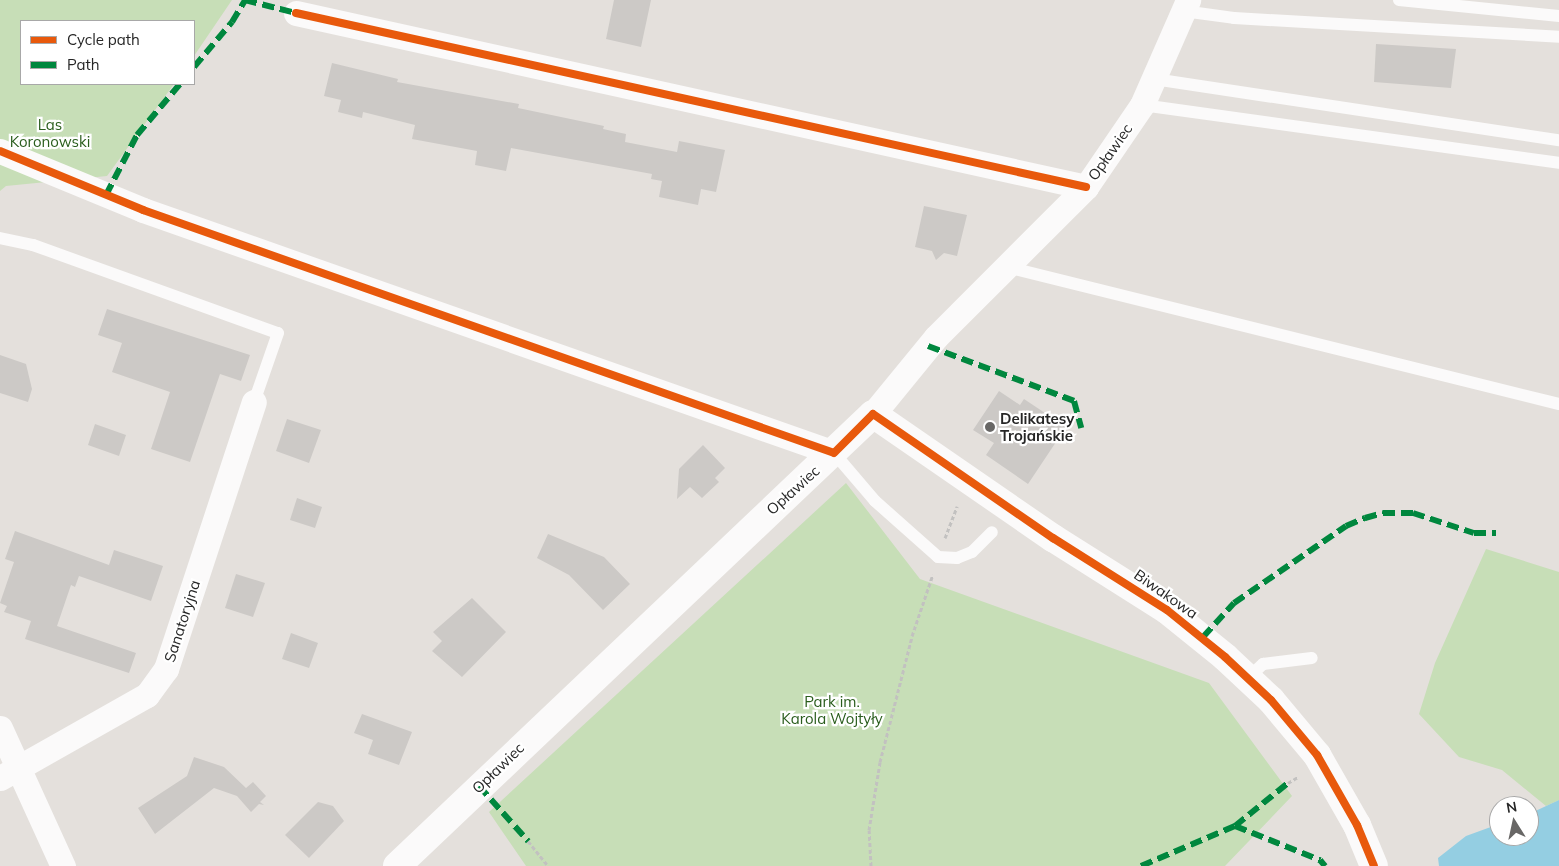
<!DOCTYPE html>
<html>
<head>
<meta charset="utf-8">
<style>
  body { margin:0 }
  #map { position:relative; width:1559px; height:866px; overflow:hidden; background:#e4e0dc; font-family:Mulish,sans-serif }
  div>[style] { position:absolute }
  .green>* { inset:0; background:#c7deb7 }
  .water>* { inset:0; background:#94cee2 }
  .building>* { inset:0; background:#ccc9c6 }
  .path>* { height:3px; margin-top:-1.5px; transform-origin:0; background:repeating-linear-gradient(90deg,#c2c1c0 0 4px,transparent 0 6.5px) }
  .lane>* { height:12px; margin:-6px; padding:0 6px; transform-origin:6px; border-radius:6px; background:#fbfafa }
  .street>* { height:25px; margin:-12.5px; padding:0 12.5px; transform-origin:12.5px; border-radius:12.5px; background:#fbfafa }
  .secondary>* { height:28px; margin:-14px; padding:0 14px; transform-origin:14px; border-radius:14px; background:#fbfafa }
  .quiet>* { height:6px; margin-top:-3px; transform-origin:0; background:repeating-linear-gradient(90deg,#00873e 0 12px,transparent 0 18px) }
  .cycleway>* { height:8px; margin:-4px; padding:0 4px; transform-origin:4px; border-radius:4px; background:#e8590c }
  .dots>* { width:14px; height:14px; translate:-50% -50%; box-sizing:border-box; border:2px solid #fff; border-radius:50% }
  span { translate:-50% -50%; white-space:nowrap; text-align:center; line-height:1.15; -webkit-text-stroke:4.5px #fff; paint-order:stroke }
  .park-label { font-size:15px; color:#2a5d1d }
  .street-label { font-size:15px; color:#262626 }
  .poi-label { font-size:15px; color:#262626; font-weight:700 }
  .left { translate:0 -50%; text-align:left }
  .legend { position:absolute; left:20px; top:20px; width:175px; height:65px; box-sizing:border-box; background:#fff; border:1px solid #a8a8a8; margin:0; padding:6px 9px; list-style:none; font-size:15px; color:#262626 }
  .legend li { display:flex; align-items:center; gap:10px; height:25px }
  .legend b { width:25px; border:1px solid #a8a8a8 }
  .north { position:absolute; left:1489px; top:796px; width:50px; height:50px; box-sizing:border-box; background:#fff; border:1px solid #a8a8a8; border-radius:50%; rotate:350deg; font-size:14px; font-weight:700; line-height:20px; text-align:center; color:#262626 }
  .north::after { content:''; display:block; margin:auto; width:18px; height:22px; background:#686766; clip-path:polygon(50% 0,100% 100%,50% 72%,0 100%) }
</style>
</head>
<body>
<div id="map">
  <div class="green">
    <div style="clip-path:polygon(0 0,232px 0,194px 56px,194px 21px,21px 21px,21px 84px,174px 84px,107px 176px,6px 186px,0 191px)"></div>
    <div style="clip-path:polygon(846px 483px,920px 579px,1209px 683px,1292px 796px,1225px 866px,526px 866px,489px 812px)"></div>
    <div style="clip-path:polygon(1486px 549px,1559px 572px,1559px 800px,1546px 806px,1502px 770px,1459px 757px,1419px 714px,1435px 663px)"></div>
  </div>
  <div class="water">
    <div style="clip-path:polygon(1559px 800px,1559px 866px,1439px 866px,1438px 858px,1466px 836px,1499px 824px,1499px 836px,1529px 836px,1529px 814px)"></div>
  </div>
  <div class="building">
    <div style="clip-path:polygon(614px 0,651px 0,641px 47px,606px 39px)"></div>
    <div style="clip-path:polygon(1376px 44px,1456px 49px,1451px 88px,1374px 82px)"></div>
    <div style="clip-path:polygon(332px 63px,398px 79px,397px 82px,519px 104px,518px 108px,604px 126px,603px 129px,626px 134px,625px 142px,677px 152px,679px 141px,725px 150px,716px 192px,701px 189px,698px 205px,659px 197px,662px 181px,651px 179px,652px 174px,511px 148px,506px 171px,475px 165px,477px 151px,412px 139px,415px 125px,363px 112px,362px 118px,338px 112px,341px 100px,324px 96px)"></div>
    <div style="clip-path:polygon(924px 206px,967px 215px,957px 256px,944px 253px,936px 260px,932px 251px,915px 247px)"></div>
    <div style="clip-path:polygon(107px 309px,250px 355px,241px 381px,220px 374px,190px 462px,151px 449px,170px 392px,112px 372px,122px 343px,98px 335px)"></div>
    <div style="clip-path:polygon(0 355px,26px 364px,32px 389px,28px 402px,0 393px)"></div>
    <div style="clip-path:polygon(999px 391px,1020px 405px,1024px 399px,1066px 427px,1028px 484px,986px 455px,994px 443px,973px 430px)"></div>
    <div style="clip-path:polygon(287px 419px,321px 430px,309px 463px,276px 451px)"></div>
    <div style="clip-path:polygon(95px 424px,126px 435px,119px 456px,88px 445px)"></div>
    <div style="clip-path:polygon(703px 445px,725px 468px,715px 478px,719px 482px,702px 498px,690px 487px,677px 499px,679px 469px)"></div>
    <div style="clip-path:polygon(297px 498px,322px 507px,315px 528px,290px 520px)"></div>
    <div style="clip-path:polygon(15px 531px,109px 565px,114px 550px,163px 566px,151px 601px,79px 576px,75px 587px,71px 585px,57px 626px,136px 653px,129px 673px,25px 639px,31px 621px,4px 612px,7px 606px,0 603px,14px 562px,5px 559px)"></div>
    <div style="clip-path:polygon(548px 534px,604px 557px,630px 584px,603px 610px,569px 575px,537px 558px)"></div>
    <div style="clip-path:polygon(236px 574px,265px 583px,253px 617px,225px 608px)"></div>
    <div style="clip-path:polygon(472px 598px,506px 632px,462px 677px,432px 651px,442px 641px,433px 632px)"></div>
    <div style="clip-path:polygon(291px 633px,318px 643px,309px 668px,282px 659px)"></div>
    <div style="clip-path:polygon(362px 714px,412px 732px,399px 765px,368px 754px,373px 740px,354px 733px)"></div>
    <div style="clip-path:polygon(194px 757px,224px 767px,246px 788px,253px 782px,266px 796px,260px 802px,264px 805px,259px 804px,251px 812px,237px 796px,214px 788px,155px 834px,138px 808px,187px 776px)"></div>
    <div style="clip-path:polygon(318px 802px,333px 806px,344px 821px,309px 858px,285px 835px)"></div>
  </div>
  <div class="path">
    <div style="left:945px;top:538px;width:34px;rotate:-69deg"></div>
    <div style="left:1288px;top:783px;width:12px;rotate:-31deg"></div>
    <div style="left:528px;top:841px;width:32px;rotate:51deg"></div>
    <div style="left:871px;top:866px;width:36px;rotate:-93deg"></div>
    <div style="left:869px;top:830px;width:69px;rotate:-80.8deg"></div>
    <div style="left:880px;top:762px;width:130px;rotate:-75.7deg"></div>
    <div style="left:912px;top:636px;width:65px;rotate:-71.3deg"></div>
  </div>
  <div class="lane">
    <div style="left:1399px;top:0;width:161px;rotate:5.7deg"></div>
    <div style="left:1183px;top:11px;width:51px;rotate:7.8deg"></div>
    <div style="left:1234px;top:18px;width:326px;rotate:3.3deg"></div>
    <div style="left:1154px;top:79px;width:410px;rotate:8.6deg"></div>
    <div style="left:1142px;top:105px;width:421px;rotate:7.9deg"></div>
    <div style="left:0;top:238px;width:34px;rotate:12deg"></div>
    <div style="left:33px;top:245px;width:260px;rotate:19.8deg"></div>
    <div style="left:278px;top:333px;width:73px;rotate:109.2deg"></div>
    <div style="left:1007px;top:267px;width:569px;rotate:13.94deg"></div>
    <div style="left:834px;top:453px;width:63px;rotate:49.5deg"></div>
    <div style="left:875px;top:501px;width:84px;rotate:41.6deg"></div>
    <div style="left:938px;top:557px;width:19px;rotate:3deg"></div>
    <div style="left:957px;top:558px;width:16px;rotate:-22deg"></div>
    <div style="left:972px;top:552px;width:28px;rotate:-45deg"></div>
    <div style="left:1248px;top:678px;width:21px;rotate:-43deg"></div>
    <div style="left:1263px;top:664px;width:49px;rotate:-7deg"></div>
  </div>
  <div class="street">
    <div style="left:296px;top:13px;width:809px;rotate:12.42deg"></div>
    <div style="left:0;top:151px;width:155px;rotate:22.4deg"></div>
    <div style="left:143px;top:210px;width:732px;rotate:19.37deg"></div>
    <div style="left:873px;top:414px;width:99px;rotate:-50.7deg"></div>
    <div style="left:936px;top:337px;width:212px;rotate:-45deg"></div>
    <div style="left:1086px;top:187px;width:99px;rotate:-55.7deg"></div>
    <div style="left:1142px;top:105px;width:115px;rotate:-66.3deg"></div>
    <div style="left:0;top:728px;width:152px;rotate:65.5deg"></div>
    <div style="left:0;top:778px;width:169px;rotate:-29.5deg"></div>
    <div style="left:147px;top:695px;width:32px;rotate:-54deg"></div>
    <div style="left:166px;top:669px;width:281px;rotate:-71.8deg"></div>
  </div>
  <div class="secondary">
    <div style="left:397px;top:866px;width:656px;rotate:-43.52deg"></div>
    <div style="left:873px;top:414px;width:219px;rotate:34.6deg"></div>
    <div style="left:1053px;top:538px;width:135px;rotate:32.3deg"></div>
    <div style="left:1167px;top:610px;width:75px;rotate:39deg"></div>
    <div style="left:1225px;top:657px;width:63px;rotate:43.1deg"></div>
    <div style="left:1271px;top:700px;width:72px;rotate:50.1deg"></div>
    <div style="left:1317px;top:755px;width:81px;rotate:60.3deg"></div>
    <div style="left:1357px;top:825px;width:44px;rotate:67.5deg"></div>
  </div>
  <div class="quiet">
    <div style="left:245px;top:0;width:53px;rotate:14.3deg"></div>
    <div style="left:194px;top:67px;width:59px;rotate:-49.8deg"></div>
    <div style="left:232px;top:22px;width:26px;rotate:-59deg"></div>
    <div style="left:106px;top:195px;width:68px;rotate:-62.7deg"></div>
    <div style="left:137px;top:135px;width:67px;rotate:-49.9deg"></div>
    <div style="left:928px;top:346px;width:156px;rotate:20.6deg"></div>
    <div style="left:1074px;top:401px;width:28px;rotate:75deg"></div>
    <div style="left:1203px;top:637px;width:46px;rotate:-47.6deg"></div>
    <div style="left:1234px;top:603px;width:136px;rotate:-34.5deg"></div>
    <div style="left:1346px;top:526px;width:21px;rotate:-23deg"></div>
    <div style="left:1365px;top:518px;width:19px;rotate:-16deg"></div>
    <div style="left:1383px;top:513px;width:30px"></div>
    <div style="left:1413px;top:513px;width:64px;rotate:18.2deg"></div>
    <div style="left:1474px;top:533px;width:22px"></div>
    <div style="left:479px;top:786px;width:74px;rotate:48.3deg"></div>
    <div style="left:1235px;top:826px;width:68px;rotate:-39.1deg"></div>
    <div style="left:1141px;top:866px;width:102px;rotate:-23.1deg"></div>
    <div style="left:1235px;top:826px;width:92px;rotate:21.8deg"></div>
    <div style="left:1320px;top:860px;width:8px;rotate:50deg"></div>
  </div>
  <div class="cycleway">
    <div style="left:296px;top:13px;width:809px;rotate:12.42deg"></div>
    <div style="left:0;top:151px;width:155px;rotate:22.4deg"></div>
    <div style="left:143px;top:210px;width:732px;rotate:19.37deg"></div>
    <div style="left:834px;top:453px;width:55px;rotate:-45deg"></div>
    <div style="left:873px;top:414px;width:219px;rotate:34.6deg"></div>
    <div style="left:1053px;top:538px;width:135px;rotate:32.3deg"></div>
    <div style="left:1167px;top:610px;width:75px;rotate:39deg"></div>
    <div style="left:1225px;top:657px;width:63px;rotate:43.1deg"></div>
    <div style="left:1271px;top:700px;width:72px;rotate:50.1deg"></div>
    <div style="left:1317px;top:755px;width:81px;rotate:60.3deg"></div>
    <div style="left:1357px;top:825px;width:44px;rotate:67.5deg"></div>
  </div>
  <div class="dots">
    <div style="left:990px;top:427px;background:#686766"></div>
  </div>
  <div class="park-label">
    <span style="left:50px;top:133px">Las<br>Koronowski</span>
    <span style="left:832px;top:710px">Park im.<br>Karola Wojtyły</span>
  </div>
  <div class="street-label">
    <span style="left:1110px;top:152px;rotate:-55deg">Opławiec</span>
    <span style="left:793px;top:490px;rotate:-42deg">Opławiec</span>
    <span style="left:1166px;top:594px;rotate:35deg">Biwakowa</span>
    <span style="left:182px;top:621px;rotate:-72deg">Sanatoryjna</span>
    <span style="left:498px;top:768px;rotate:-44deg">Opławiec</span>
  </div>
  <div class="poi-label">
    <span class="left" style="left:1000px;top:427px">Delikatesy<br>Trojańskie</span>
  </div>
  <ul class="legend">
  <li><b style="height:6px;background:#e8590c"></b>Cycle path</li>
  <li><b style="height:6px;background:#00873e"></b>Path</li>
  </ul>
  <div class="north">N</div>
</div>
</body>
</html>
